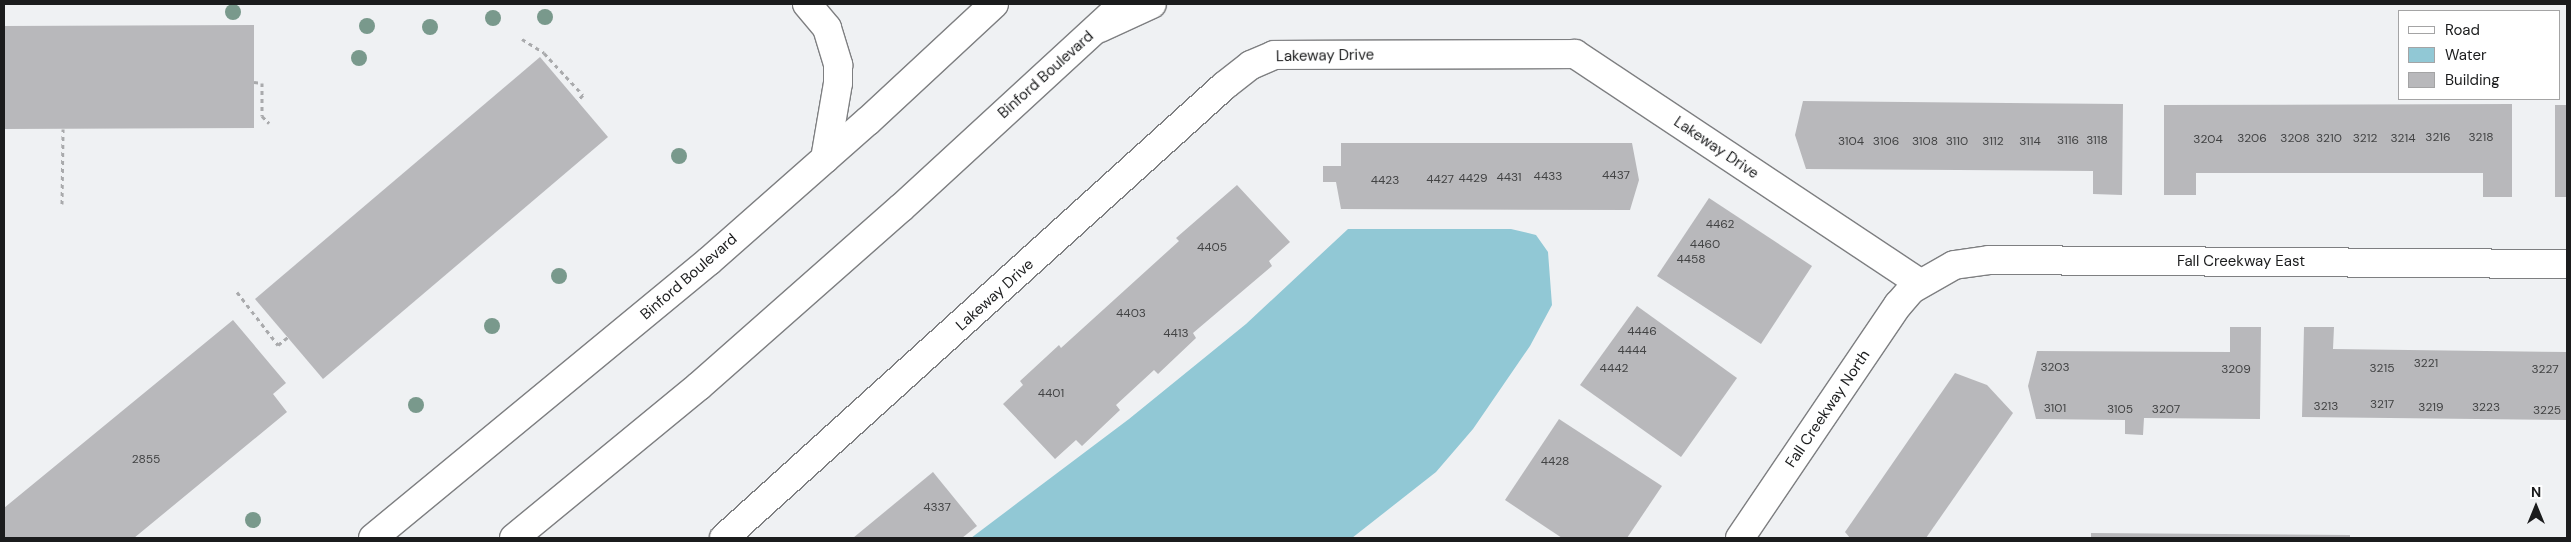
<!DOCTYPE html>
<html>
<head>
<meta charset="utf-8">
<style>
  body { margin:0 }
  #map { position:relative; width:2571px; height:542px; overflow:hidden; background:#eff1f3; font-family:"DM Sans",sans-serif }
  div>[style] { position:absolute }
  .water>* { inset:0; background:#91c8d5 }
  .building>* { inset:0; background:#b8b8bb }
  .path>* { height:3px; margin-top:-1.5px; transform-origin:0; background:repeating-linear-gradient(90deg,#a9aaac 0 4px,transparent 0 8px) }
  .roads { filter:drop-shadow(1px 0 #7e7f81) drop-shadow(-1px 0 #7e7f81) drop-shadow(0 1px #7e7f81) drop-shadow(0 -1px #7e7f81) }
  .minor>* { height:28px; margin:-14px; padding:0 14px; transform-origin:14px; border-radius:14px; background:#fff }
  .major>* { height:28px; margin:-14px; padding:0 14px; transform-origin:14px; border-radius:14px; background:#fff }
  .trees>* { width:16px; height:16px; margin:-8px; border-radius:50%; background:#79998c }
  span { translate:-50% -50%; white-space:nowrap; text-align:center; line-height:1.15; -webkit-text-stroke:4.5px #fff; paint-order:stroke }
  .number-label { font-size:12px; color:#424344 }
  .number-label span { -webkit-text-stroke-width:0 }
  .street-label { font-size:15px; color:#1b1c1d }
  .frame { position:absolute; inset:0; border:5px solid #1b1c1d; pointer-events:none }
  .legend { position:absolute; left:2398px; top:10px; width:162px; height:90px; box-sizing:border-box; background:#fff; border:1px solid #a4a4a5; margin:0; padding:6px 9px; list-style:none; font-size:15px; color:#1b1c1d }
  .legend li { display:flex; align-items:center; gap:10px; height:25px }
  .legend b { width:25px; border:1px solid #a4a4a5 }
  .north { position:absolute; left:2511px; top:482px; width:50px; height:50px; -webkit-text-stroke:4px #fff; paint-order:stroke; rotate:0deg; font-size:14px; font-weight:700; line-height:20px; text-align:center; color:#1b1c1d }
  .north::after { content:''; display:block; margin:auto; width:18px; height:22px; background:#1b1c1d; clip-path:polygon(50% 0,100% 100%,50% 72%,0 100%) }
</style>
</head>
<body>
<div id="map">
  <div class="water">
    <div style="clip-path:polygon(1348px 229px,1511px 229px,1536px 235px,1548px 252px,1552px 305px,1530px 346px,1473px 429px,1436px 472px,1352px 538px,971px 538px,1129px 419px,1246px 324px)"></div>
  </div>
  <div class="building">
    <div style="clip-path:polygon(254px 25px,254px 128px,4px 129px,4px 26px)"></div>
    <div style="clip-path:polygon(540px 57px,608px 137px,323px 379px,255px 299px)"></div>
    <div style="clip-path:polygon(1803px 101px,2123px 104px,2122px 195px,2093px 194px,2093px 171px,1806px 169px,1795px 135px)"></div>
    <div style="clip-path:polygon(2512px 104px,2512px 197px,2483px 197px,2483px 173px,2196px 173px,2196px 195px,2164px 195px,2164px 105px)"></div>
    <div style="clip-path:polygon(2555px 105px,2567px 105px,2567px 197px,2555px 197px)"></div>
    <div style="clip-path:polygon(1341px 143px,1632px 143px,1639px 180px,1630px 210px,1341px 209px,1336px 182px,1323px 182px,1323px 166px,1341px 166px)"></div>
    <div style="clip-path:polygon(1237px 185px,1290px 242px,1269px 261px,1272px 266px,1193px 333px,1196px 338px,1158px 374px,1154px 370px,1116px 405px,1120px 410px,1082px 446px,1076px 440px,1055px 459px,1003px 404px,1023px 385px,1020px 381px,1059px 345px,1061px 348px,1179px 241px,1176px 238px)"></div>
    <div style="clip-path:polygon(1709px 198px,1812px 266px,1761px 344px,1657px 276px)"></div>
    <div style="clip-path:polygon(1637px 306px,1737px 378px,1681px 457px,1580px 385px)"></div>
    <div style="clip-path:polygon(233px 320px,286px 383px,273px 394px,287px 412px,134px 538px,4px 538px,4px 508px)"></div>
    <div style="clip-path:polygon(2230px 327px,2261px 327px,2260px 419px,2144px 418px,2143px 435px,2125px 434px,2125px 420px,2036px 419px,2028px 386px,2037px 351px,2230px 352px)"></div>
    <div style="clip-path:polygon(2304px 327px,2334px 327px,2333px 349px,2567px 352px,2567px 420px,2302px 417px)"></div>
    <div style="clip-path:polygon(1955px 373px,1987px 385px,2013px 413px,1926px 538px,1850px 538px,1845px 532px)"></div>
    <div style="clip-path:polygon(1559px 419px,1662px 486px,1627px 538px,1562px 538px,1505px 500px)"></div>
    <div style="clip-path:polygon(933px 472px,977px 526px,962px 538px,853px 538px)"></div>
    <div style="clip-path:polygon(2091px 533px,2350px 535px,2350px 538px,2091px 538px)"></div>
  </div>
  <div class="path">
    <div style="left:522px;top:39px;width:26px;rotate:32deg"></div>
    <div style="left:544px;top:53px;width:57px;rotate:47.1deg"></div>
    <div style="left:583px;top:95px;width:8px;rotate:135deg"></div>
    <div style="left:254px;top:82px;width:8px;rotate:7deg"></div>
    <div style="left:262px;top:83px;width:33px;rotate:90deg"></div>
    <div style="left:262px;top:116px;width:10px;rotate:45deg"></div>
    <div style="left:62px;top:204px;width:75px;rotate:-89.2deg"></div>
    <div style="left:237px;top:292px;width:67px;rotate:52.3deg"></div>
    <div style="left:278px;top:345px;width:13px;rotate:-39deg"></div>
  </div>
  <div class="roads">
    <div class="minor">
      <div style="left:807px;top:4px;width:31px;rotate:50deg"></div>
      <div style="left:827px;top:28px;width:39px;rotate:73deg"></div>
      <div style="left:838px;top:65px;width:18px;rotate:90deg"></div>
      <div style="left:838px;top:83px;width:77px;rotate:99.7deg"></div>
      <div style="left:1100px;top:28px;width:57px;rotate:-24.8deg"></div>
      <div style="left:724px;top:538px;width:674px;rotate:-42.11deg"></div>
      <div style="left:1224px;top:86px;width:34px;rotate:-38deg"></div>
      <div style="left:1251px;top:65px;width:25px;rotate:-23deg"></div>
      <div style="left:1274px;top:55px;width:301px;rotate:-0.2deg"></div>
      <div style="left:1575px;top:54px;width:414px;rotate:33.6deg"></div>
      <div style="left:1740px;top:538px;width:282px;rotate:-55.9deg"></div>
      <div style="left:1898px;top:305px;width:21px;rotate:-49deg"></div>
      <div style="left:1912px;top:289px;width:48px;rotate:-29.7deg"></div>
      <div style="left:1954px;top:265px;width:35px;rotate:-8deg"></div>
      <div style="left:1989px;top:260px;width:578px;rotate:0.4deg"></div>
    </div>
    <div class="major">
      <div style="left:373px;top:538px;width:435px;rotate:-39.5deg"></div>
      <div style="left:709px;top:261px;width:212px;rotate:-41.4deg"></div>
      <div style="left:868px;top:121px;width:172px;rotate:-42.9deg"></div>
      <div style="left:514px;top:538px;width:239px;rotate:-39.4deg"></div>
      <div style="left:699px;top:386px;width:269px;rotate:-41.4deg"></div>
      <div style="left:901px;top:208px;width:301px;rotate:-42.6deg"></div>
    </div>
  </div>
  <div class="trees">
    <div style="left:233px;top:12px"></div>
    <div style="left:545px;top:17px"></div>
    <div style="left:493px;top:18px"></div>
    <div style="left:367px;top:26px"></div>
    <div style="left:430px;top:27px"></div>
    <div style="left:359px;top:58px"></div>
    <div style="left:679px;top:156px"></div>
    <div style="left:559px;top:276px"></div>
    <div style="left:492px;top:326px"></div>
    <div style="left:416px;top:405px"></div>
    <div style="left:253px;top:520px"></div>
  </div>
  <div class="number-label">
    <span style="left:2438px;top:138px">3216</span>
    <span style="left:2481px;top:138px">3218</span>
    <span style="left:2252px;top:139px">3206</span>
    <span style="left:2295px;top:139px">3208</span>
    <span style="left:2329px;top:139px">3210</span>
    <span style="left:2365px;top:139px">3212</span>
    <span style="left:2403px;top:139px">3214</span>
    <span style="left:2208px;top:140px">3204</span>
    <span style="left:2068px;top:141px">3116</span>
    <span style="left:2097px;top:141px">3118</span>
    <span style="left:1851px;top:142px">3104</span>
    <span style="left:1886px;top:142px">3106</span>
    <span style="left:1925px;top:142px">3108</span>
    <span style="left:1957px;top:142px">3110</span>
    <span style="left:1993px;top:142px">3112</span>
    <span style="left:2030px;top:142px">3114</span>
    <span style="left:1616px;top:176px">4437</span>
    <span style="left:1548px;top:177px">4433</span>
    <span style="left:1509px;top:178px">4431</span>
    <span style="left:1473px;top:179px">4429</span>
    <span style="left:1440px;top:180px">4427</span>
    <span style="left:1385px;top:181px">4423</span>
    <span style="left:1720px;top:225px">4462</span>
    <span style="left:1705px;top:245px">4460</span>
    <span style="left:1212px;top:248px">4405</span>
    <span style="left:1691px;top:260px">4458</span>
    <span style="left:1131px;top:314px">4403</span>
    <span style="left:1642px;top:332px">4446</span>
    <span style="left:1176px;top:334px">4413</span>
    <span style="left:1632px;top:351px">4444</span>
    <span style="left:2426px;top:364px">3221</span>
    <span style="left:2055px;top:368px">3203</span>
    <span style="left:1614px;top:369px">4442</span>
    <span style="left:2382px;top:369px">3215</span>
    <span style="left:2236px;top:370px">3209</span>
    <span style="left:2545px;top:370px">3227</span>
    <span style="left:1051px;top:394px">4401</span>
    <span style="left:2382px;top:405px">3217</span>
    <span style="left:2326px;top:407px">3213</span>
    <span style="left:2431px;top:408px">3219</span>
    <span style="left:2486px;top:408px">3223</span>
    <span style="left:2055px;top:409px">3101</span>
    <span style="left:2120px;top:410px">3105</span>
    <span style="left:2166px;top:410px">3207</span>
    <span style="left:2547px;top:411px">3225</span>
    <span style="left:146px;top:460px">2855</span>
    <span style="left:1555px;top:462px">4428</span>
    <span style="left:937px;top:508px">4337</span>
  </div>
  <div class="street-label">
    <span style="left:1325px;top:56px;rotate:-1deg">Lakeway Drive</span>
    <span style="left:1046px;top:75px;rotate:-42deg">Binford Boulevard</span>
    <span style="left:1716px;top:148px;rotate:34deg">Lakeway Drive</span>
    <span style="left:2241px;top:262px">Fall Creekway East</span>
    <span style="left:689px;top:277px;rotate:-41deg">Binford Boulevard</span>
    <span style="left:995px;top:295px;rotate:-42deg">Lakeway Drive</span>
    <span style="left:1828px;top:409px;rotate:-56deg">Fall Creekway North</span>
  </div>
  <div class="frame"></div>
  <ul class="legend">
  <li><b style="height:6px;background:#fff"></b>Road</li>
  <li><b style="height:14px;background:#91c8d5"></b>Water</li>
  <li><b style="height:14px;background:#b8b8bb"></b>Building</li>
  </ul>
  <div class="north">N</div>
</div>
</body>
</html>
